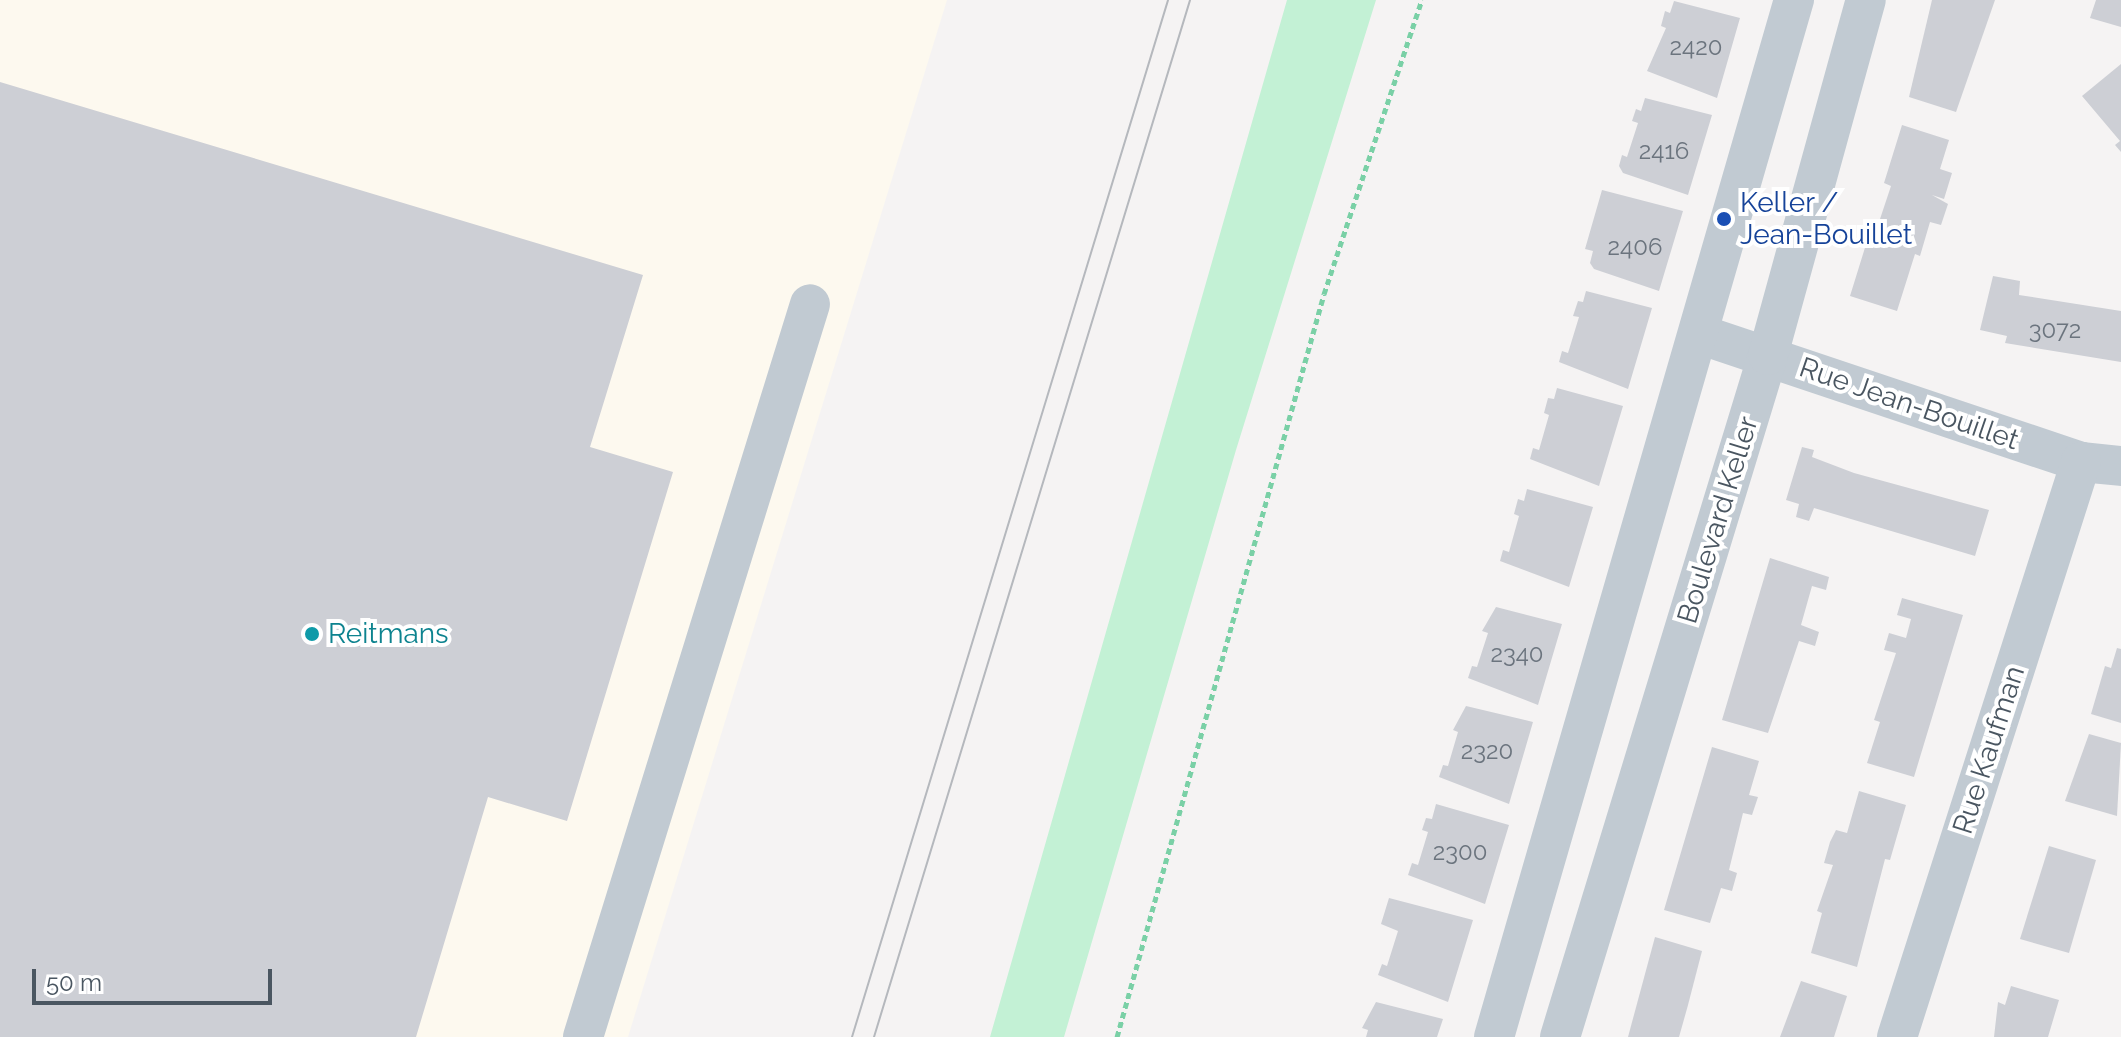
<!DOCTYPE html>
<html>
<head>
<meta charset="utf-8">
<style>
  body { margin:0 }
  #map { position:relative; width:2121px; height:1037px; overflow:hidden; background:#f5f3f3; font-family:Raleway,sans-serif }
  div>[style] { position:absolute }
  .commercial>* { inset:0; background:#fdf9ef }
  .green>* { inset:0; background:#c3f1d5 }
  .building>* { inset:0; background:#cdcfd5 }
  .path>* { height:5px; margin-top:-2.5px; transform-origin:0; background:repeating-linear-gradient(90deg,#7ad0a6 0 6px,transparent 0 10px) }
  .minor>* { height:40px; margin:-20px; padding:0 20px; transform-origin:20px; border-radius:20px; background:#c1cad2 }
  .tram>* { height:2px; margin:-1px; padding:0 1px; transform-origin:1px; border-radius:1px; background:#b5b8bd }
  .dots>* { width:22px; height:22px; translate:-50% -50%; box-sizing:border-box; border:4px solid #fff; border-radius:50% }
  span { translate:-50% -50%; white-space:nowrap; text-align:center; line-height:1.15; -webkit-text-stroke:8px #fff; paint-order:stroke }
  .number-label { font-size:24px; color:#6b747e }
  .number-label span { -webkit-text-stroke-width:0 }
  .transit-label { font-size:28px; color:#164399 }
  .left { translate:0 -50%; text-align:left }
  .street-label { font-size:28px; color:#4a5661 }
  .culture-label { font-size:28px; color:#0d838f }
  .scale { position:absolute; left:32px; top:969px; width:240px; height:36px; box-sizing:border-box; border:4px solid #4a5661; border-top:0; padding-left:10px; font-size:24px; line-height:28px; white-space:nowrap; color:#4a5661; -webkit-text-stroke:6px #fff; paint-order:stroke }
</style>
</head>
<body>
<div id="map">
  <div class="commercial">
    <div style="clip-path:polygon(0 0,947px 0,628px 1037px,0 1037px)"></div>
  </div>
  <div class="green">
    <div style="clip-path:polygon(1287px 0,1376px 0,1236px 450px,1064px 1037px,990px 1037px)"></div>
  </div>
  <div class="building">
    <div style="clip-path:polygon(1932px 0,1995px 0,1956px 112px,1909px 97px)"></div>
    <div style="clip-path:polygon(2096px 0,2121px 0,2121px 27px,2090px 18px)"></div>
    <div style="clip-path:polygon(1674px 1px,1740px 18px,1717px 98px,1647px 71px,1666px 28px,1661px 26px,1665px 11px,1670px 13px)"></div>
    <div style="clip-path:polygon(2121px 64px,2121px 152px,2115px 145px,2120px 141px,2082px 96px)"></div>
    <div style="clip-path:polygon(0 82px,643px 275px,590px 447px,673px 472px,567px 821px,488px 797px,416px 1037px,0 1037px)"></div>
    <div style="clip-path:polygon(1645px 98px,1712px 115px,1688px 195px,1623px 173px,1619px 166px,1622px 155px,1627px 157px,1638px 123px,1632px 121px,1636px 109px,1641px 111px)"></div>
    <div style="clip-path:polygon(1902px 125px,1949px 140px,1940px 169px,1952px 173px,1944px 199px,1932px 195px,1948px 204px,1941px 225px,1930px 222px,1920px 256px,1915px 254px,1897px 311px,1850px 296px,1868px 238px,1873px 240px,1891px 186px,1884px 183px)"></div>
    <div style="clip-path:polygon(1602px 190px,1683px 211px,1659px 291px,1594px 269px,1590px 263px,1593px 251px,1585px 249px)"></div>
    <div style="clip-path:polygon(1993px 276px,2020px 281px,2019px 295px,2121px 311px,2121px 362px,2005px 343px,2007px 336px,1980px 330px)"></div>
    <div style="clip-path:polygon(1586px 291px,1652px 308px,1628px 389px,1559px 362px,1562px 351px,1568px 353px,1579px 317px,1573px 316px,1578px 301px,1583px 302px)"></div>
    <div style="clip-path:polygon(1557px 388px,1623px 406px,1599px 486px,1530px 459px,1533px 448px,1539px 450px,1549px 415px,1544px 413px,1548px 398px,1554px 399px)"></div>
    <div style="clip-path:polygon(1802px 447px,1814px 450px,1812px 457px,1854px 473px,1989px 510px,1975px 556px,1814px 508px,1809px 521px,1796px 517px,1799px 504px,1786px 500px)"></div>
    <div style="clip-path:polygon(1527px 489px,1593px 507px,1569px 587px,1500px 561px,1503px 550px,1509px 552px,1519px 516px,1514px 514px,1518px 499px,1524px 501px)"></div>
    <div style="clip-path:polygon(1770px 558px,1829px 577px,1826px 590px,1812px 586px,1801px 625px,1819px 632px,1815px 646px,1799px 641px,1768px 733px,1722px 720px)"></div>
    <div style="clip-path:polygon(1902px 598px,1963px 615px,1914px 777px,1867px 763px,1880px 722px,1874px 720px,1896px 653px,1884px 650px,1889px 633px,1906px 638px,1911px 619px,1897px 615px)"></div>
    <div style="clip-path:polygon(1496px 607px,1562px 624px,1538px 705px,1468px 678px,1472px 666px,1477px 667px,1488px 633px,1482px 631px)"></div>
    <div style="clip-path:polygon(2117px 648px,2121px 649px,2121px 723px,2091px 714px,2105px 666px,2111px 668px)"></div>
    <div style="clip-path:polygon(1466px 706px,1533px 722px,1509px 804px,1439px 777px,1443px 765px,1448px 766px,1458px 732px,1453px 730px)"></div>
    <div style="clip-path:polygon(2089px 734px,2121px 743px,2117px 816px,2065px 801px)"></div>
    <div style="clip-path:polygon(1712px 747px,1759px 761px,1749px 795px,1758px 797px,1752px 815px,1743px 813px,1729px 870px,1737px 873px,1732px 891px,1721px 888px,1710px 923px,1664px 910px)"></div>
    <div style="clip-path:polygon(1859px 791px,1906px 805px,1890px 860px,1885px 859px,1857px 967px,1811px 953px,1822px 913px,1817px 911px,1833px 865px,1824px 863px,1830px 842px,1836px 830px,1847px 833px)"></div>
    <div style="clip-path:polygon(1436px 804px,1509px 825px,1485px 904px,1408px 875px,1412px 863px,1418px 865px,1428px 832px,1422px 830px,1426px 818px,1432px 819px)"></div>
    <div style="clip-path:polygon(2049px 846px,2096px 860px,2069px 953px,2020px 939px)"></div>
    <div style="clip-path:polygon(1389px 898px,1473px 920px,1448px 1002px,1378px 975px,1382px 964px,1387px 966px,1398px 931px,1381px 924px)"></div>
    <div style="clip-path:polygon(1655px 937px,1702px 951px,1688px 1005px,1679px 1037px,1628px 1037px)"></div>
    <div style="clip-path:polygon(1801px 981px,1847px 996px,1834px 1037px,1780px 1037px)"></div>
    <div style="clip-path:polygon(2011px 986px,2059px 1000px,2048px 1037px,1994px 1037px,1998px 1002px,2005px 1005px)"></div>
    <div style="clip-path:polygon(1376px 1002px,1443px 1019px,1437px 1037px,1366px 1037px,1368px 1030px,1362px 1028px)"></div>
  </div>
  <div class="path">
    <div style="left:1117px;top:1037px;width:771px;rotate:-74.43deg"></div>
    <div style="left:1324px;top:294px;width:310px;rotate:-71.6deg"></div>
  </div>
  <div class="minor">
    <div style="left:1699px;top:334px;width:403px;rotate:18.5deg"></div>
    <div style="left:2081px;top:462px;width:40px;rotate:5.7deg"></div>
    <div style="left:583px;top:1037px;width:767px;rotate:-72.79deg"></div>
    <div style="left:1494px;top:1037px;width:1080px;rotate:-73.87deg"></div>
    <div style="left:1560px;top:1037px;width:713px;rotate:-73.04deg"></div>
    <div style="left:1768px;top:355px;width:368px;rotate:-74.6deg"></div>
    <div style="left:1897px;top:1037px;width:604px;rotate:-72.26deg"></div>
  </div>
  <div class="tram">
    <div style="left:852px;top:1037px;width:1084px;rotate:-73.05deg"></div>
    <div style="left:874px;top:1037px;width:1084px;rotate:-73.05deg"></div>
  </div>
  <div class="dots">
    <div style="left:1724px;top:219px;background:#1a4fb4"></div>
    <div style="left:312px;top:634px;background:#0f9aa8"></div>
  </div>
  <div class="number-label">
    <span style="left:1696px;top:47px">2420</span>
    <span style="left:1664px;top:151px">2416</span>
    <span style="left:1635px;top:247px">2406</span>
    <span style="left:2055px;top:330px">3072</span>
    <span style="left:1517px;top:654px">2340</span>
    <span style="left:1487px;top:751px">2320</span>
    <span style="left:1460px;top:852px">2300</span>
  </div>
  <div class="transit-label">
    <span class="left" style="left:1740px;top:219px">Keller /<br>Jean-Bouillet</span>
  </div>
  <div class="street-label">
    <span style="left:1909px;top:404px;rotate:19deg">Rue Jean-Bouillet</span>
    <span style="left:1718px;top:520px;rotate:-73deg">Boulevard Keller</span>
    <span style="left:1989px;top:750px;rotate:-72deg">Rue Kaufman</span>
  </div>
  <div class="culture-label">
    <span class="left" style="left:328px;top:634px">Reitmans</span>
  </div>
  <div class="scale">50 m</div>
</div>
</body>
</html>
